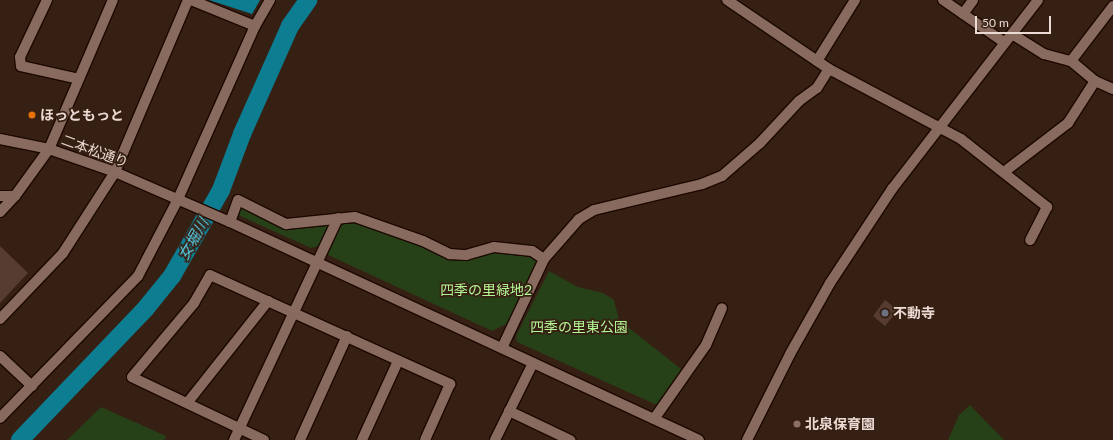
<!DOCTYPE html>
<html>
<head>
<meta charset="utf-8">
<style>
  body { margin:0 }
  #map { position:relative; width:1113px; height:440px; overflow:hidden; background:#361f13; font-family:Lato,"Noto Sans JP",sans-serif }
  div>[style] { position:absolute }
  .green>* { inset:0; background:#264118 }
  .water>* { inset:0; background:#0d7e92 }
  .river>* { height:18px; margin:-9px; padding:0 9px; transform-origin:9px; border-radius:9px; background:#0d7e92 }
  .building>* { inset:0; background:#573d31 }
  .roads { filter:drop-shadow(1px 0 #1c0801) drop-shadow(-1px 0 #1c0801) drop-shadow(0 1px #1c0801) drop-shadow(0 -1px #1c0801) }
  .minor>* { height:10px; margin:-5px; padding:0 5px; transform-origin:5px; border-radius:5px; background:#886b5e }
  .dots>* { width:11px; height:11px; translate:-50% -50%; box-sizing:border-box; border:2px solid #361f13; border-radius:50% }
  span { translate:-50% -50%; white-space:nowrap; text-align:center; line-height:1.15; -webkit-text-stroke:3.5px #361f13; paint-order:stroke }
  .poi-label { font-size:14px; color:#ecdbd4; font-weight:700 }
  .left { translate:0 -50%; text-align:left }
  .street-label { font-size:14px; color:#ecdbd4 }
  .park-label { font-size:14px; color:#b3f793 }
  .water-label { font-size:15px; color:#55d6f1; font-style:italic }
  .scale { position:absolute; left:975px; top:16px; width:76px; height:18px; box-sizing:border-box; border:2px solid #ecdbd4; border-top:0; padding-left:5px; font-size:12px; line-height:14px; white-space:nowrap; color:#ecdbd4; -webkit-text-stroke:3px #361f13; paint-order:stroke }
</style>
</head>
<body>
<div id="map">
  <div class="green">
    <div style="clip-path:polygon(239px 205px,288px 227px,323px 222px,329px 226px,319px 246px,311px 248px,236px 214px)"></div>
    <div style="clip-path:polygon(353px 220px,426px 246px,446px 257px,493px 252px,530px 255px,538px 261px,510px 322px,492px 331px,326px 254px,341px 222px)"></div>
    <div style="clip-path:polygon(549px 271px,578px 287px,603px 293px,614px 300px,619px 320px,681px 369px,683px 373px,659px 406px,517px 342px,516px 336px)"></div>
    <div style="clip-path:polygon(970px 405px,1004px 440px,948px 440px,959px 415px)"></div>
    <div style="clip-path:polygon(101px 407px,166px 436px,164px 440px,67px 440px)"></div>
  </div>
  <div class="water">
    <div style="clip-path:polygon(209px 0,260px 0,252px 14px)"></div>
  </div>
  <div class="river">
    <div style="left:20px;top:440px;width:182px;rotate:-46.3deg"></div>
    <div style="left:146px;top:308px;width:41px;rotate:-50.9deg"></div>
    <div style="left:172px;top:276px;width:99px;rotate:-60.3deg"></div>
    <div style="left:221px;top:190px;width:60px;rotate:-69.4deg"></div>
    <div style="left:242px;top:134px;width:118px;rotate:-66deg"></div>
    <div style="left:290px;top:26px;width:32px;rotate:-55deg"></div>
  </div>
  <div class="building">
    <div style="clip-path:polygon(0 246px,28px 273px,0 303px)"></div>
    <div style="clip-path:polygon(885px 300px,898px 310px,885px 326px,873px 316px)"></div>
  </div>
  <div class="roads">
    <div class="minor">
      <div style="left:47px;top:0;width:63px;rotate:115.3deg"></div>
      <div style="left:20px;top:57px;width:9px;rotate:84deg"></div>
      <div style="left:21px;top:66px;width:59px;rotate:12.6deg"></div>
      <div style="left:191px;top:0;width:69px;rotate:22.1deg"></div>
      <div style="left:727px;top:0;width:123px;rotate:34.1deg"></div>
      <div style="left:829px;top:69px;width:149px;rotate:27.9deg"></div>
      <div style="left:961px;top:139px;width:110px;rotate:38.3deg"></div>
      <div style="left:1047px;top:207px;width:37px;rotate:117deg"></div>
      <div style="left:943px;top:0;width:75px;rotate:34.7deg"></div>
      <div style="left:963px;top:14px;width:17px;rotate:-54deg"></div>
      <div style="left:1012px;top:34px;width:38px;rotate:32deg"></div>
      <div style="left:1044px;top:54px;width:28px;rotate:15deg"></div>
      <div style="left:817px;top:61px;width:72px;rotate:-58.1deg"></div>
      <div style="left:1095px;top:81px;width:20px;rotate:24deg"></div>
      <div style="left:0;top:139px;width:50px;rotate:11.5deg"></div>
      <div style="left:49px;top:149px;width:70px;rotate:19.2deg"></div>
      <div style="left:115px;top:172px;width:125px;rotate:23.5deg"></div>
      <div style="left:230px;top:222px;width:517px;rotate:24.93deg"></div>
      <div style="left:1004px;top:172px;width:81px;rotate:-37.4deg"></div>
      <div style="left:1068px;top:123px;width:50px;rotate:-57.3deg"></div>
      <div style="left:1095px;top:81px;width:31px;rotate:-140deg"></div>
      <div style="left:1071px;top:61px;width:69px;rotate:-52.6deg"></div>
      <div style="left:0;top:196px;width:15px"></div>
      <div style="left:0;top:212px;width:22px;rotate:-47deg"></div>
      <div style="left:15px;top:196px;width:58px;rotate:-54.1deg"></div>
      <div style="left:49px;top:149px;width:162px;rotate:-66.8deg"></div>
      <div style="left:230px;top:222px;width:23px;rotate:-70deg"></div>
      <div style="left:238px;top:200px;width:54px;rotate:26.6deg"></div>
      <div style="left:286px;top:224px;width:69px;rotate:-5.8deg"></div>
      <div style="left:355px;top:217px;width:72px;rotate:19.4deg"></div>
      <div style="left:423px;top:241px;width:30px;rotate:26deg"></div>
      <div style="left:450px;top:254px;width:16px;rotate:4deg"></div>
      <div style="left:466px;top:255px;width:29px;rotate:-16deg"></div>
      <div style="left:494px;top:247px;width:38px;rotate:6deg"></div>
      <div style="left:532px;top:251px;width:14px;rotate:34deg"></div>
      <div style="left:0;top:319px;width:91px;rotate:-46.3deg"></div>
      <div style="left:63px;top:253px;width:96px;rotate:-57.3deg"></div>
      <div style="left:115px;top:172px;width:187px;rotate:-67deg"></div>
      <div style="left:502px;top:348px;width:98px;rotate:-64.7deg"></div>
      <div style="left:544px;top:259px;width:53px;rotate:-48.8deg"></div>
      <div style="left:579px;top:219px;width:17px;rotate:-31deg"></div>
      <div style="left:594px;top:210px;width:111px;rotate:-13.5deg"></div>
      <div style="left:702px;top:184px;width:22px;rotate:-22deg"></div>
      <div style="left:722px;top:176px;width:50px;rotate:-41deg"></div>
      <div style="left:760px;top:143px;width:57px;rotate:-47.1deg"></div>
      <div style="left:799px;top:101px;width:22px;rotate:-36deg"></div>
      <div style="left:817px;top:88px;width:22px;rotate:-58deg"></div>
      <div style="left:0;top:356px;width:44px;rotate:43.2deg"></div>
      <div style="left:188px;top:402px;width:129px;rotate:-51.6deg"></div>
      <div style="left:509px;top:411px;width:68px;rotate:25.4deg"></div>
      <div style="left:0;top:418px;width:198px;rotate:-45.8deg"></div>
      <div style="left:138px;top:276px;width:87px;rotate:-62.5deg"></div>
      <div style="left:178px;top:199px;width:189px;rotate:-66deg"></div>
      <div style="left:255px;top:26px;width:30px;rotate:-60deg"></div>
      <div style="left:654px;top:419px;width:90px;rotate:-54.9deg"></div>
      <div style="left:706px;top:345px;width:40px;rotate:-66.6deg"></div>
      <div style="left:234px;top:440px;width:245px;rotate:-64.9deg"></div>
      <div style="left:264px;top:440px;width:146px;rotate:-154.5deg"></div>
      <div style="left:132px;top:377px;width:97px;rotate:-50deg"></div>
      <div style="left:194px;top:303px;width:32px;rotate:-60deg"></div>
      <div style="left:210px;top:275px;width:264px;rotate:24.4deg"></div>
      <div style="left:450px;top:384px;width:61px;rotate:114.1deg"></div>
      <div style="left:300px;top:440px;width:114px;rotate:-65.7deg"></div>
      <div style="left:362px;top:440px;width:87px;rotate:-65.5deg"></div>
      <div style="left:495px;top:440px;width:86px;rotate:-63.7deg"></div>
      <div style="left:747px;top:440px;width:96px;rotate:-63.4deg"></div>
      <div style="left:790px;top:354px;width:81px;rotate:-60.6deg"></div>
      <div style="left:830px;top:283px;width:113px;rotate:-56.6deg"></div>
      <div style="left:892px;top:189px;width:239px;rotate:-52.3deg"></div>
    </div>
  </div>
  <div class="dots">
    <div style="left:32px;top:115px;background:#e8710a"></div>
    <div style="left:885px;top:313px;background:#6b7280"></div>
    <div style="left:797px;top:424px;background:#8d6e63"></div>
  </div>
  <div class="poi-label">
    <span class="left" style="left:40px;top:115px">ほっともっと</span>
    <span class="left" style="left:893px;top:313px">不動寺</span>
    <span class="left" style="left:805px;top:424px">北泉保育園</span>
  </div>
  <div class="street-label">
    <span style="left:95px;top:151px;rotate:20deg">二本松通り</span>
  </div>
  <div class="park-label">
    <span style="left:486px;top:290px">四季の里緑地2</span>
    <span style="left:579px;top:327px">四季の里東公園</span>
  </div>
  <div class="water-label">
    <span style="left:193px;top:239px;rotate:-60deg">女堀川</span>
  </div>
  <div class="scale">50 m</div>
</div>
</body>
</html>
